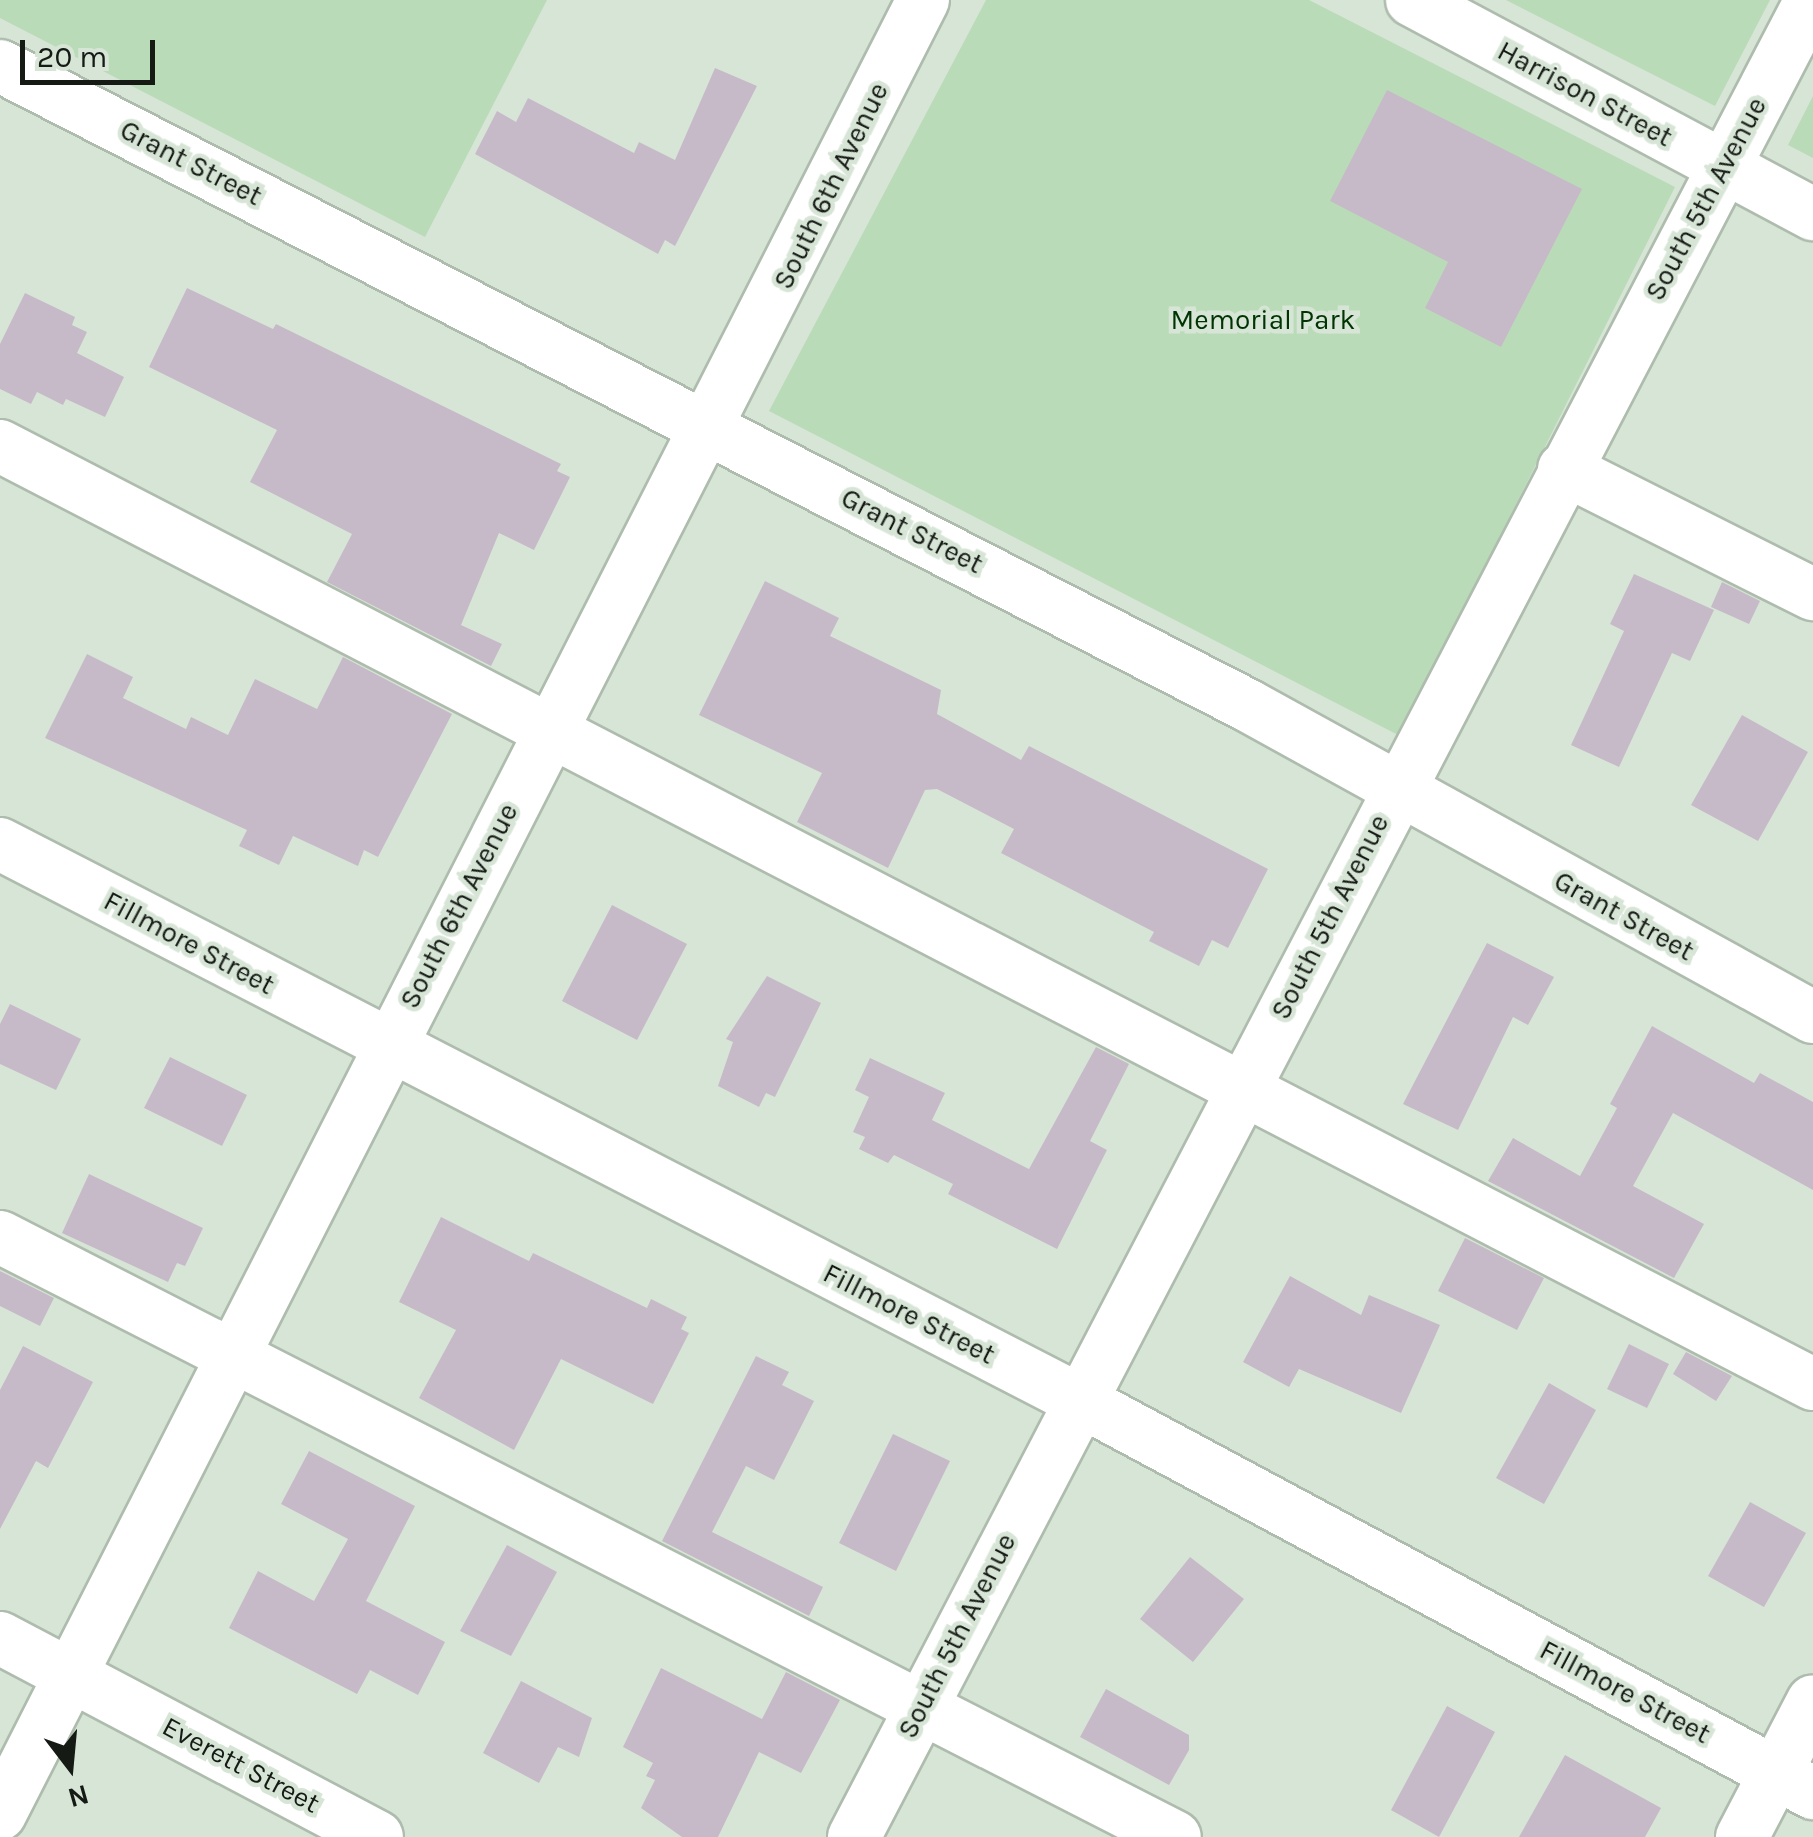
<!DOCTYPE html>
<html>
<head>
<meta charset="utf-8">
<style>
  body { margin:0 }
  #map { position:relative; width:1813px; height:1837px; overflow:hidden; background:#d7e5d6; font-family:Karla,sans-serif }
  div>[style] { position:absolute }
  .green>* { inset:0; background:#badbb8 }
  .building>* { inset:0; background:#c7bac8 }
  .roads { filter:drop-shadow(2px 0 #aebcae) drop-shadow(-2px 0 #aebcae) drop-shadow(0 2px #aebcae) drop-shadow(0 -2px #aebcae) }
  .minor>* { height:52px; margin:-26px; padding:0 26px; transform-origin:26px; border-radius:26px; background:#fff }
  span { translate:-50% -50%; white-space:nowrap; text-align:center; line-height:1.15; -webkit-text-stroke:9px #d7e5d6; paint-order:stroke }
  .street-label { font-size:28px; color:#151a14 }
  .park-label { font-size:28px; color:#003402 }
  .north { position:absolute; left:20px; top:1717px; width:100px; height:100px; -webkit-text-stroke:8px #d7e5d6; paint-order:stroke; rotate:164deg; font-size:28px; font-weight:700; line-height:40px; text-align:center; color:#151a14 }
  .north::after { content:''; display:block; margin:auto; width:35px; height:45px; background:#151a14; clip-path:polygon(50% 0,100% 100%,50% 72%,0 100%) }
  .scale { position:absolute; left:20px; top:40px; width:135px; height:45px; box-sizing:border-box; border:5px solid #151a14; border-top:0; padding-left:12px; font-size:30px; line-height:35px; white-space:nowrap; color:#151a14; -webkit-text-stroke:8px #d7e5d6; paint-order:stroke }
</style>
</head>
<body>
<div id="map">
  <div class="green">
    <div style="clip-path:polygon(0 0,547px 0,425px 237px,0 18px)"></div>
    <div style="clip-path:polygon(986px 0,1309px 0,1675px 187px,1400px 736px,769px 411px)"></div>
    <div style="clip-path:polygon(1506px 0,1770px 0,1715px 106px)"></div>
    <div style="clip-path:polygon(1813px 96px,1813px 158px,1788px 145px)"></div>
  </div>
  <div class="building">
    <div style="clip-path:polygon(715px 68px,757px 86px,675px 246px,665px 240px,658px 254px,475px 154px,497px 111px,516px 122px,528px 98px,634px 153px,639px 142px,675px 160px)"></div>
    <div style="clip-path:polygon(1387px 90px,1582px 189px,1501px 347px,1425px 308px,1448px 262px,1330px 201px)"></div>
    <div style="clip-path:polygon(187px 288px,273px 329px,276px 324px,561px 464px,557px 471px,570px 477px,534px 550px,499px 533px,461px 625px,502px 644px,491px 666px,327px 582px,352px 534px,250px 482px,277px 430px,149px 367px)"></div>
    <div style="clip-path:polygon(25px 293px,75px 317px,72px 325px,87px 332px,77px 353px,124px 377px,105px 417px,66px 399px,63px 405px,37px 392px,31px 404px,0 389px,0 344px)"></div>
    <div style="clip-path:polygon(1634px 574px,1714px 610px,1690px 661px,1672px 653px,1619px 767px,1571px 745px,1624px 631px,1610px 624px)"></div>
    <div style="clip-path:polygon(765px 581px,839px 618px,830px 636px,941px 690px,937px 714px,1021px 760px,1029px 746px,1268px 869px,1228px 948px,1212px 940px,1199px 966px,1149px 941px,1154px 932px,1001px 853px,1014px 829px,937px 789px,925px 790px,888px 868px,797px 822px,822px 773px,699px 715px)"></div>
    <div style="clip-path:polygon(1722px 582px,1760px 601px,1749px 624px,1711px 607px)"></div>
    <div style="clip-path:polygon(87px 654px,133px 677px,123px 698px,186px 729px,191px 717px,228px 735px,255px 679px,317px 709px,343px 657px,452px 714px,378px 857px,364px 850px,358px 866px,293px 836px,279px 865px,239px 846px,247px 830px,45px 738px)"></div>
    <div style="clip-path:polygon(1742px 715px,1808px 752px,1758px 841px,1691px 805px)"></div>
    <div style="clip-path:polygon(612px 905px,687px 944px,637px 1040px,562px 1001px)"></div>
    <div style="clip-path:polygon(1487px 943px,1554px 977px,1528px 1025px,1513px 1017px,1458px 1130px,1403px 1104px)"></div>
    <div style="clip-path:polygon(767px 976px,821px 1003px,775px 1097px,766px 1093px,759px 1107px,718px 1086px,733px 1042px,726px 1039px)"></div>
    <div style="clip-path:polygon(10px 1004px,81px 1039px,56px 1090px,0 1064px,0 1024px)"></div>
    <div style="clip-path:polygon(1652px 1026px,1754px 1083px,1760px 1073px,1813px 1102px,1813px 1190px,1673px 1113px,1633px 1186px,1704px 1224px,1674px 1278px,1488px 1181px,1513px 1138px,1580px 1176px,1617px 1108px,1610px 1104px)"></div>
    <div style="clip-path:polygon(1096px 1047px,1129px 1064px,1090px 1141px,1107px 1150px,1057px 1249px,948px 1194px,953px 1184px,894px 1155px,888px 1163px,859px 1149px,865px 1137px,853px 1132px,869px 1097px,855px 1090px,870px 1058px,945px 1093px,932px 1120px,1029px 1169px)"></div>
    <div style="clip-path:polygon(170px 1057px,247px 1095px,222px 1146px,144px 1108px)"></div>
    <div style="clip-path:polygon(89px 1174px,203px 1228px,185px 1266px,177px 1263px,168px 1282px,62px 1233px)"></div>
    <div style="clip-path:polygon(441px 1217px,529px 1261px,533px 1253px,647px 1308px,651px 1299px,687px 1317px,681px 1329px,689px 1333px,653px 1404px,561px 1359px,514px 1450px,419px 1398px,456px 1330px,399px 1302px)"></div>
    <div style="clip-path:polygon(1465px 1238px,1544px 1278px,1517px 1330px,1438px 1291px)"></div>
    <div style="clip-path:polygon(0 1271px,54px 1298px,40px 1326px,0 1306px)"></div>
    <div style="clip-path:polygon(1290px 1276px,1361px 1315px,1369px 1295px,1440px 1325px,1401px 1413px,1299px 1369px,1289px 1387px,1243px 1362px)"></div>
    <div style="clip-path:polygon(1629px 1344px,1669px 1364px,1647px 1408px,1607px 1389px)"></div>
    <div style="clip-path:polygon(23px 1346px,93px 1382px,48px 1468px,36px 1461px,0 1529px,0 1390px)"></div>
    <div style="clip-path:polygon(1686px 1352px,1732px 1376px,1716px 1401px,1673px 1374px)"></div>
    <div style="clip-path:polygon(756px 1356px,789px 1372px,782px 1385px,814px 1401px,774px 1480px,746px 1466px,712px 1532px,823px 1587px,809px 1616px,662px 1541px)"></div>
    <div style="clip-path:polygon(1549px 1383px,1596px 1410px,1544px 1504px,1496px 1478px)"></div>
    <div style="clip-path:polygon(893px 1434px,950px 1461px,896px 1571px,839px 1543px)"></div>
    <div style="clip-path:polygon(309px 1451px,415px 1506px,366px 1601px,445px 1642px,418px 1695px,370px 1670px,357px 1694px,229px 1628px,258px 1571px,314px 1601px,348px 1539px,281px 1504px)"></div>
    <div style="clip-path:polygon(1750px 1502px,1806px 1533px,1764px 1607px,1708px 1576px)"></div>
    <div style="clip-path:polygon(507px 1545px,557px 1572px,511px 1656px,460px 1631px)"></div>
    <div style="clip-path:polygon(1190px 1557px,1244px 1599px,1193px 1662px,1140px 1619px)"></div>
    <div style="clip-path:polygon(661px 1668px,762px 1719px,786px 1672px,840px 1700px,801px 1773px,759px 1752px,718px 1837px,682px 1837px,641px 1808px,655px 1780px,646px 1776px,653px 1763px,623px 1747px)"></div>
    <div style="clip-path:polygon(521px 1681px,592px 1718px,579px 1757px,558px 1747px,539px 1783px,483px 1753px)"></div>
    <div style="clip-path:polygon(1106px 1689px,1189px 1735px,1189px 1750px,1169px 1785px,1080px 1737px)"></div>
    <div style="clip-path:polygon(1447px 1706px,1495px 1732px,1439px 1837px,1391px 1810px)"></div>
    <div style="clip-path:polygon(1565px 1755px,1661px 1808px,1645px 1837px,1519px 1837px)"></div>
  </div>
  <div class="roads">
    <div class="minor">
      <div style="left:1412px;top:0;width:455px;rotate:28.1deg"></div>
      <div style="left:0;top:66px;width:1401px;rotate:27.13deg"></div>
      <div style="left:1247px;top:705px;width:646px;rotate:28.87deg"></div>
      <div style="left:0;top:446px;width:2041px;rotate:27.36deg"></div>
      <div style="left:1564px;top:469px;width:279px;rotate:26.7deg"></div>
      <div style="left:0;top:844px;width:1214px;rotate:27.26deg"></div>
      <div style="left:1079px;top:1400px;width:833px;rotate:28.17deg"></div>
      <div style="left:0;top:1237px;width:1319px;rotate:27.05deg"></div>
      <div style="left:0;top:1638px;width:426px;rotate:27.8deg"></div>
      <div style="left:0;top:1814px;width:2035px;rotate:-63.03deg"></div>
      <div style="left:854px;top:1837px;width:2071px;rotate:-62.48deg"></div>
      <div style="left:1742px;top:1837px;width:153px;rotate:-62.4deg"></div>
    </div>
  </div>
  <div class="street-label">
    <span style="left:1585px;top:94px;rotate:28deg">Harrison Street</span>
    <span style="left:191px;top:163px;rotate:27deg">Grant Street</span>
    <span style="left:831px;top:186px;rotate:-64deg">South 6th Avenue</span>
    <span style="left:1706px;top:199px;rotate:-62deg">South 5th Avenue</span>
    <span style="left:912px;top:531px;rotate:27deg">Grant Street</span>
    <span style="left:459px;top:906px;rotate:-63deg">South 6th Avenue</span>
    <span style="left:1624px;top:916px;rotate:29deg">Grant Street</span>
    <span style="left:1330px;top:917px;rotate:-63deg">South 5th Avenue</span>
    <span style="left:189px;top:943px;rotate:28deg">Fillmore Street</span>
    <span style="left:909px;top:1314px;rotate:27deg">Fillmore Street</span>
    <span style="left:957px;top:1636px;rotate:-63deg">South 5th Avenue</span>
    <span style="left:1625px;top:1692px;rotate:28deg">Fillmore Street</span>
    <span style="left:241px;top:1765px;rotate:28deg">Everett Street</span>
  </div>
  <div class="park-label">
    <span style="left:1263px;top:320px">Memorial Park</span>
  </div>
  <div class="north">N</div>
  <div class="scale">20 m</div>
</div>
</body>
</html>
